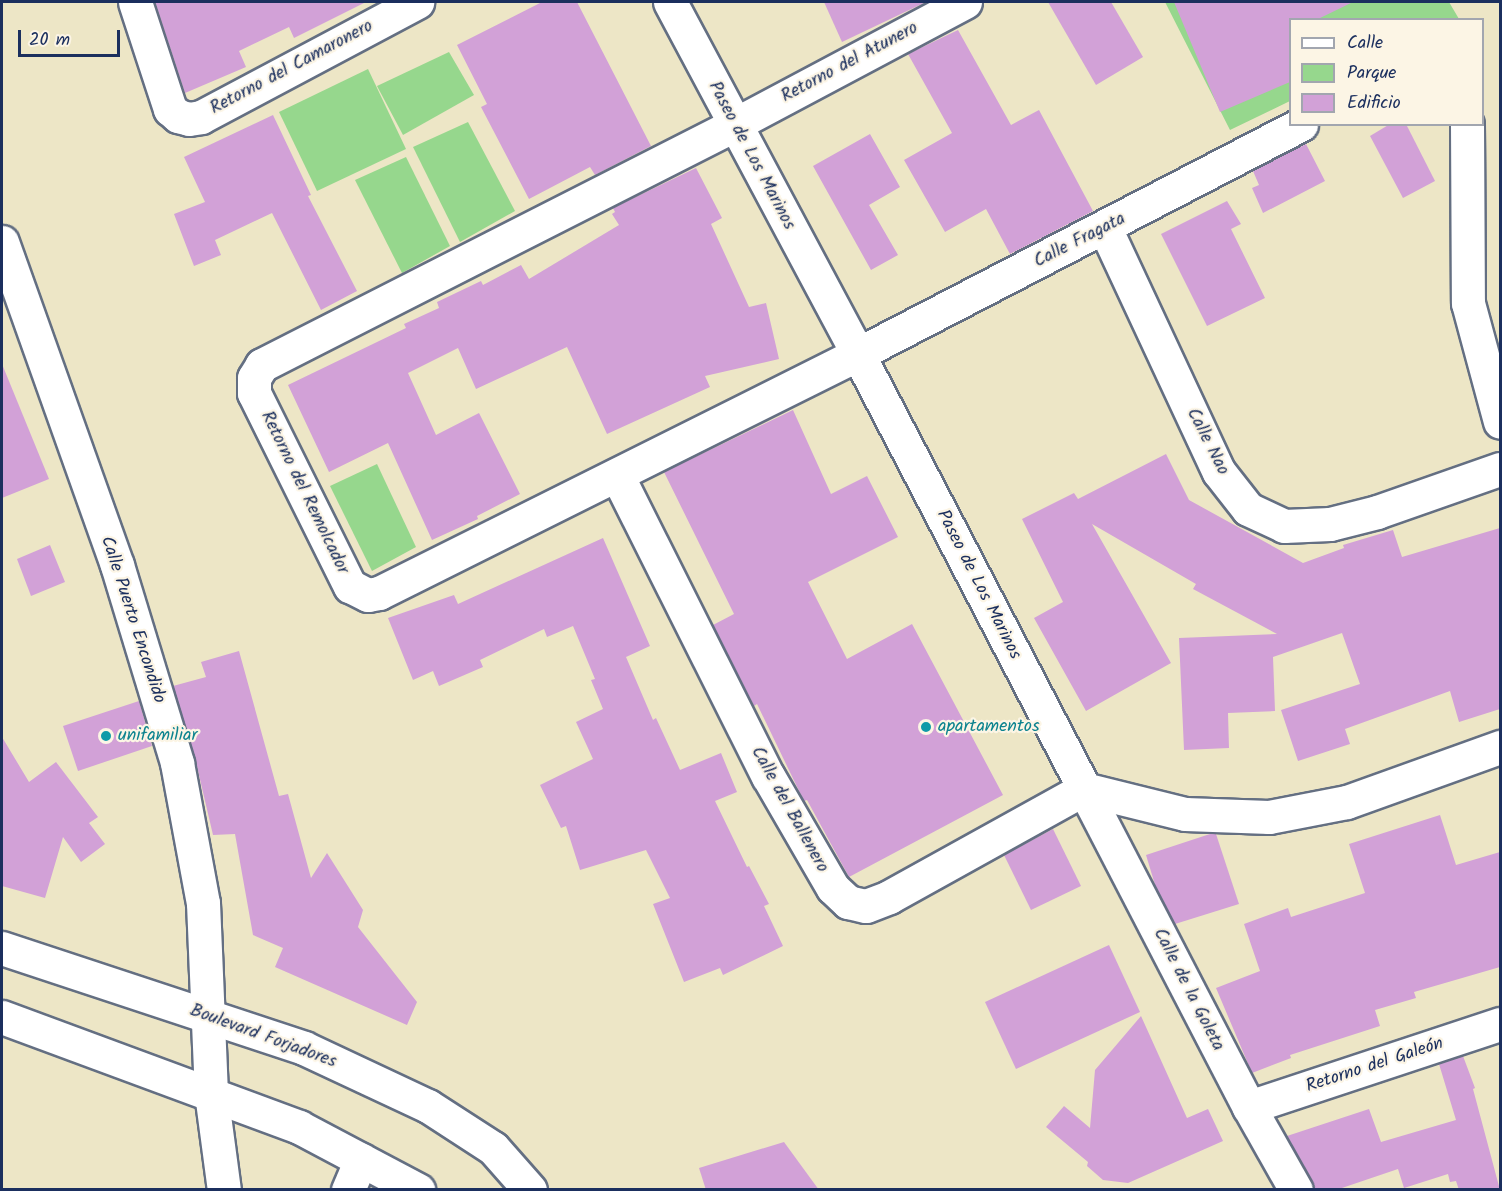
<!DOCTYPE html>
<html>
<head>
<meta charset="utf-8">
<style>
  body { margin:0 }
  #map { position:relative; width:1502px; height:1191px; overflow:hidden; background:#ede6c6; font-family:Kalam,sans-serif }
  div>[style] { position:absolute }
  .green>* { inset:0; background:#96d78d }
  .building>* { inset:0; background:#d2a1d7 }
  .roads { filter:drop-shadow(2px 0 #646f82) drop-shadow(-2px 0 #646f82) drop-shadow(0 2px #646f82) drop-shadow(0 -2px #646f82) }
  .minor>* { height:33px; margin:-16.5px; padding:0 16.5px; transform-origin:16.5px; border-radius:16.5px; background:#fff }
  .major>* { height:33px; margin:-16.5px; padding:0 16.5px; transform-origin:16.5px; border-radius:16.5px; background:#fff }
  .dots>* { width:16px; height:16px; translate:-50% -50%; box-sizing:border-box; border:3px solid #fcf5e5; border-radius:50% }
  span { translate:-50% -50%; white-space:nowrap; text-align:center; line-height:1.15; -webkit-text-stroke:4.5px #fcf5e5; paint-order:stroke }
  .street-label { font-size:18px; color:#1b2f5e }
  .culture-label { font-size:18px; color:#0d838f }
  .left { translate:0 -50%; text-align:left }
  .frame { position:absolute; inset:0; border:3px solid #1b2f5e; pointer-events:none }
  .legend { position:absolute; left:1289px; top:18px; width:195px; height:108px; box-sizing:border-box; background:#fcf5e5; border:2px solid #a2a6af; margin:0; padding:8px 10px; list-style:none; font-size:18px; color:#1b2f5e }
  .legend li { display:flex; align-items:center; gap:12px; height:30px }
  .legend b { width:30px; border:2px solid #a2a6af }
  .scale { position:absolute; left:18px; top:30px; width:102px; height:27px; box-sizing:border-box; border:3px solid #1b2f5e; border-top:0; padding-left:8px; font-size:18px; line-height:21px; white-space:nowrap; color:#1b2f5e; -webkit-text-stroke:4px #fcf5e5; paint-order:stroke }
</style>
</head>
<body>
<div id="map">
  <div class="green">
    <div style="clip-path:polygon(1165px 2px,1449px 2px,1459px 19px,1290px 20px,1290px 101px,1230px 130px)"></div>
    <div style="clip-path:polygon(449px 52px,474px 95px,403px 135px,377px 86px)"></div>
    <div style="clip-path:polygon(368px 69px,406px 149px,317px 191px,279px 112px)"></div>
    <div style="clip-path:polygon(468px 122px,515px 211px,460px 242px,413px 147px)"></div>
    <div style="clip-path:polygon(406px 157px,450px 246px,402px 273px,355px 180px)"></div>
    <div style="clip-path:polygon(377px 464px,416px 547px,372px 571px,330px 486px)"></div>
  </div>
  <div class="building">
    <div style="clip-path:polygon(155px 2px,366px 2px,294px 38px,289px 27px,239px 51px,246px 67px,185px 93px)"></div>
    <div style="clip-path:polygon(542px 2px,577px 2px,651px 146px,595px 175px,590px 167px,529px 199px,481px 107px,487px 104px,457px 45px)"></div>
    <div style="clip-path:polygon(824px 2px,926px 2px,842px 42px)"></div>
    <div style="clip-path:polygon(1048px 2px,1111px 2px,1143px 57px,1096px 85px)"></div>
    <div style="clip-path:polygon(1174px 2px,1353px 2px,1316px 20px,1290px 20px,1290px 82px,1220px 112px)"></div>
    <div style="clip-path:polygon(958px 30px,1011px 125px,1039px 110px,1093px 211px,1010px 254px,986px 209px,945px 232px,904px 160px,952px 133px,908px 54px)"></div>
    <div style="clip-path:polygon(273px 115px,311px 195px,308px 196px,357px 291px,321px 310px,272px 213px,215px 240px,221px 255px,194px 266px,174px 214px,205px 202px,184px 157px)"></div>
    <div style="clip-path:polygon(1390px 124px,1406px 124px,1435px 181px,1403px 198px,1370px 136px)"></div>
    <div style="clip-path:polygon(870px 134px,900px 187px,869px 205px,898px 255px,871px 270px,813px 166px)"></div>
    <div style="clip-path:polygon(1306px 144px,1325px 181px,1263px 213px,1252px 188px,1259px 185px,1253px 171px)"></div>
    <div style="clip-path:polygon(696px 168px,722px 218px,711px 224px,749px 307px,766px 303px,779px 359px,705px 376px,710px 387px,607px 434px,567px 347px,476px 389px,458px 348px,408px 373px,436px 435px,479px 413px,520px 494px,477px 516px,478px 519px,432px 540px,388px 443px,329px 472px,288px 385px,406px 328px,404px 324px,439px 308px,437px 302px,481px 281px,483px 285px,521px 265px,529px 279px,619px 225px,612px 214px,615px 212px,613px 208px)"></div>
    <div style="clip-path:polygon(1227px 201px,1241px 224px,1231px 229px,1265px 298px,1207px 326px,1161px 234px)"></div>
    <div style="clip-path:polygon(2px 364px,49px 479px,2px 498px)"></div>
    <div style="clip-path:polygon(793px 410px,831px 494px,867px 476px,898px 537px,808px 582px,847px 659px,912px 624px,1003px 795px,849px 877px,807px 800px,804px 801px,801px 795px,757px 704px,754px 706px,713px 625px,734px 614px,664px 472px)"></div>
    <div style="clip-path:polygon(1166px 454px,1189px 500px,1303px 563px,1344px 548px,1343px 545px,1393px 530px,1402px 557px,1500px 528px,1500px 709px,1459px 722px,1450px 691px,1345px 729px,1350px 744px,1298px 761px,1281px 710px,1360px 684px,1342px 633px,1273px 657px,1275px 711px,1228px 713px,1229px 748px,1184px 750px,1179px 638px,1277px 634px,1193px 589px,1196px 584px,1092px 524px,1171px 663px,1086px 711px,1034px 618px,1063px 602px,1022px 519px,1074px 493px,1078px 499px)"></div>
    <div style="clip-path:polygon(603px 538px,650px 646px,626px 657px,653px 720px,656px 718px,680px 770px,721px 753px,737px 792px,715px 801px,747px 867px,749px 866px,769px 904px,764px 906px,783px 946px,723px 975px,720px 968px,684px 982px,653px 904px,670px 898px,646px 850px,580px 870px,566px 826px,561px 828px,540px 785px,593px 759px,576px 722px,603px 709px,591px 680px,595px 679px,573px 626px,547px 637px,544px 629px,480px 660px,483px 667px,439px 686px,433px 671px,413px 680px,388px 618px,454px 595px,458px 604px)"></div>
    <div style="clip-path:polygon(50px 545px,65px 582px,31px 596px,17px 559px)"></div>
    <div style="clip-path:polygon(239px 651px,279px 796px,288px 794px,311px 878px,327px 853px,363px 910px,358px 927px,417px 1002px,407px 1025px,275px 967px,283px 948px,253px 935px,235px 834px,213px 835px,195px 758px,173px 686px,206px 677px,201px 662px)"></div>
    <div style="clip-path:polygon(139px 701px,152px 746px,78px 771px,63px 726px)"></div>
    <div style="clip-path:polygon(2px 737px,29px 782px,56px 762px,98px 817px,89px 823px,105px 844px,81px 862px,63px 837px,45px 898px,2px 886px)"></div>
    <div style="clip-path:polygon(1440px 815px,1456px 865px,1500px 852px,1500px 967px,1414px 992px,1416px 998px,1375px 1010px,1380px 1026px,1290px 1055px,1291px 1058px,1252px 1073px,1216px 988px,1260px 971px,1244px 924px,1288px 908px,1291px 917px,1365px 893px,1349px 844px)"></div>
    <div style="clip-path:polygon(1053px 829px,1081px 886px,1031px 910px,1004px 855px)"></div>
    <div style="clip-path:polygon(1210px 834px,1216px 834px,1239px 904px,1175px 924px,1156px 888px,1146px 855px)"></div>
    <div style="clip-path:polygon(1109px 945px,1140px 1012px,1016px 1069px,985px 1002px)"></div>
    <div style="clip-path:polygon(1141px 1016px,1187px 1118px,1208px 1109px,1223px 1141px,1128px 1183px,1103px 1180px,1087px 1166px,1088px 1162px,1046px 1127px,1064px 1106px,1090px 1128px,1095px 1070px)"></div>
    <div style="clip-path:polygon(1463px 1056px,1475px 1088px,1473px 1089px,1500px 1190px,1459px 1190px,1456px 1181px,1450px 1182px,1448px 1174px,1404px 1188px,1398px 1169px,1336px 1190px,1315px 1190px,1287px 1136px,1369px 1109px,1381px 1142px,1456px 1120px,1439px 1064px)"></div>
    <div style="clip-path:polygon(784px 1142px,819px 1190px,706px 1190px,699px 1168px)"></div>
  </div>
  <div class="roads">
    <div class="minor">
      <div style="left:135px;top:2px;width:113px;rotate:71.9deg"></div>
      <div style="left:170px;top:109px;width:11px;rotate:41deg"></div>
      <div style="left:178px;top:116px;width:11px;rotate:15deg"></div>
      <div style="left:189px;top:119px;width:12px;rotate:-9deg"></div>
      <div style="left:201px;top:117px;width:245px;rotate:-28deg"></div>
      <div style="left:670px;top:2px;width:399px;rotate:61.9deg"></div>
      <div style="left:858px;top:354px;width:490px;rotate:62.5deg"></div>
      <div style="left:1084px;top:789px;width:104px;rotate:13.9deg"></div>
      <div style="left:1185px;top:814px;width:84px;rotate:2deg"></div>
      <div style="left:1269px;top:817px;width:79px;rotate:-10.9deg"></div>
      <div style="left:1347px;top:802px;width:163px;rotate:-19.8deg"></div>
      <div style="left:965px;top:2px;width:262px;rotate:152deg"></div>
      <div style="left:734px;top:125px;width:530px;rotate:153.05deg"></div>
      <div style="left:262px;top:365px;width:15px;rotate:122deg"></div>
      <div style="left:254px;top:378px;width:15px;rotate:90deg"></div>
      <div style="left:254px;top:393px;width:216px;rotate:63.6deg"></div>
      <div style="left:350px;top:586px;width:20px;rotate:27deg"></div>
      <div style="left:368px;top:595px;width:11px;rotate:-10deg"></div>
      <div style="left:379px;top:593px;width:535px;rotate:-26.52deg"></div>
      <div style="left:858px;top:354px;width:499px;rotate:-27.4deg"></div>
      <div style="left:1467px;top:124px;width:179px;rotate:89.7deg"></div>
      <div style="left:1468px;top:303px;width:123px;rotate:74.9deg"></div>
      <div style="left:1105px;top:228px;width:269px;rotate:65deg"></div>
      <div style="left:1219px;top:472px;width:47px;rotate:51.9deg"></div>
      <div style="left:1248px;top:509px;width:40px;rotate:25deg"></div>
      <div style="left:1284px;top:526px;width:46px;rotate:-2.5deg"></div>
      <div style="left:1330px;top:524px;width:49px;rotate:-14.3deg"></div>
      <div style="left:1377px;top:512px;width:130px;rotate:-19.3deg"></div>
      <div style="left:2px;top:242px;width:343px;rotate:70.4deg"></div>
      <div style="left:117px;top:565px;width:207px;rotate:73.1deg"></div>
      <div style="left:177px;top:763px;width:142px;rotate:79.5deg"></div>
      <div style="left:203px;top:903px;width:190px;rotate:87.6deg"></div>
      <div style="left:211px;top:1093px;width:98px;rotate:82.4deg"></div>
      <div style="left:617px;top:475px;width:337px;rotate:63.4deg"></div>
      <div style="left:768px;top:776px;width:129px;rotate:59.9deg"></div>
      <div style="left:833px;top:888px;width:21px;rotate:43deg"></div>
      <div style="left:848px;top:902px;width:18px;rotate:13deg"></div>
      <div style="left:866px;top:906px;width:25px;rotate:-21deg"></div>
      <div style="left:889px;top:897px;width:223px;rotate:-29deg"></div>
      <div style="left:1084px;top:789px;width:358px;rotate:62.6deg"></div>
      <div style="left:1249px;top:1107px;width:95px;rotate:60.5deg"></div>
      <div style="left:1249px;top:1107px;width:264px;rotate:-18.3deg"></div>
      <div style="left:348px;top:1190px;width:33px;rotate:-67deg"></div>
    </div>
    <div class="major">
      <div style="left:2px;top:948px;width:318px;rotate:18.3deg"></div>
      <div style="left:304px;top:1048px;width:137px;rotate:25.1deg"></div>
      <div style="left:428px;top:1106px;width:77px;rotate:32.9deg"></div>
      <div style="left:493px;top:1148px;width:56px;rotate:48.6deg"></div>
      <div style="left:2px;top:1017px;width:317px;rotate:20.3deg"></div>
      <div style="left:299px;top:1127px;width:135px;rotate:27.9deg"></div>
    </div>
  </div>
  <div class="dots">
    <div style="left:926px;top:727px;background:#0f9aa8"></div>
    <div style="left:106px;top:736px;background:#0f9aa8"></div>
  </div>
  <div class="street-label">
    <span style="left:850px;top:63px;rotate:-28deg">Retorno del Atunero</span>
    <span style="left:292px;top:68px;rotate:-28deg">Retorno del Camaronero</span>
    <span style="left:751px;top:156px;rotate:62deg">Paseo de Los Marinos</span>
    <span style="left:1080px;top:241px;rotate:-27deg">Calle Fragata</span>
    <span style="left:1207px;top:442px;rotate:63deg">Calle Nao</span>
    <span style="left:304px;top:493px;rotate:64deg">Retorno del Remolcador</span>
    <span style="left:978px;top:585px;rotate:63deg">Paseo de Los Marinos</span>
    <span style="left:132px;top:620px;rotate:72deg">Calle Puerto Encondido</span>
    <span style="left:789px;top:810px;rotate:61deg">Calle del Ballenero</span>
    <span style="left:1188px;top:990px;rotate:63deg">Calle de la Goleta</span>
    <span style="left:263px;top:1037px;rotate:20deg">Boulevard Forjadores</span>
    <span style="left:1375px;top:1066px;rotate:-18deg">Retorno del Galeón</span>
  </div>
  <div class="culture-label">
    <span class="left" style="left:938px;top:727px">apartamentos</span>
    <span class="left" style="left:118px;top:736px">unifamiliar</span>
  </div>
  <div class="frame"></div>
  <ul class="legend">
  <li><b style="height:8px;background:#fff"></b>Calle</li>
  <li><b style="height:16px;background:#96d78d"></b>Parque</li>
  <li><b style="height:16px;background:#d2a1d7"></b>Edificio</li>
  </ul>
  <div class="scale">20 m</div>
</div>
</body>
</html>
